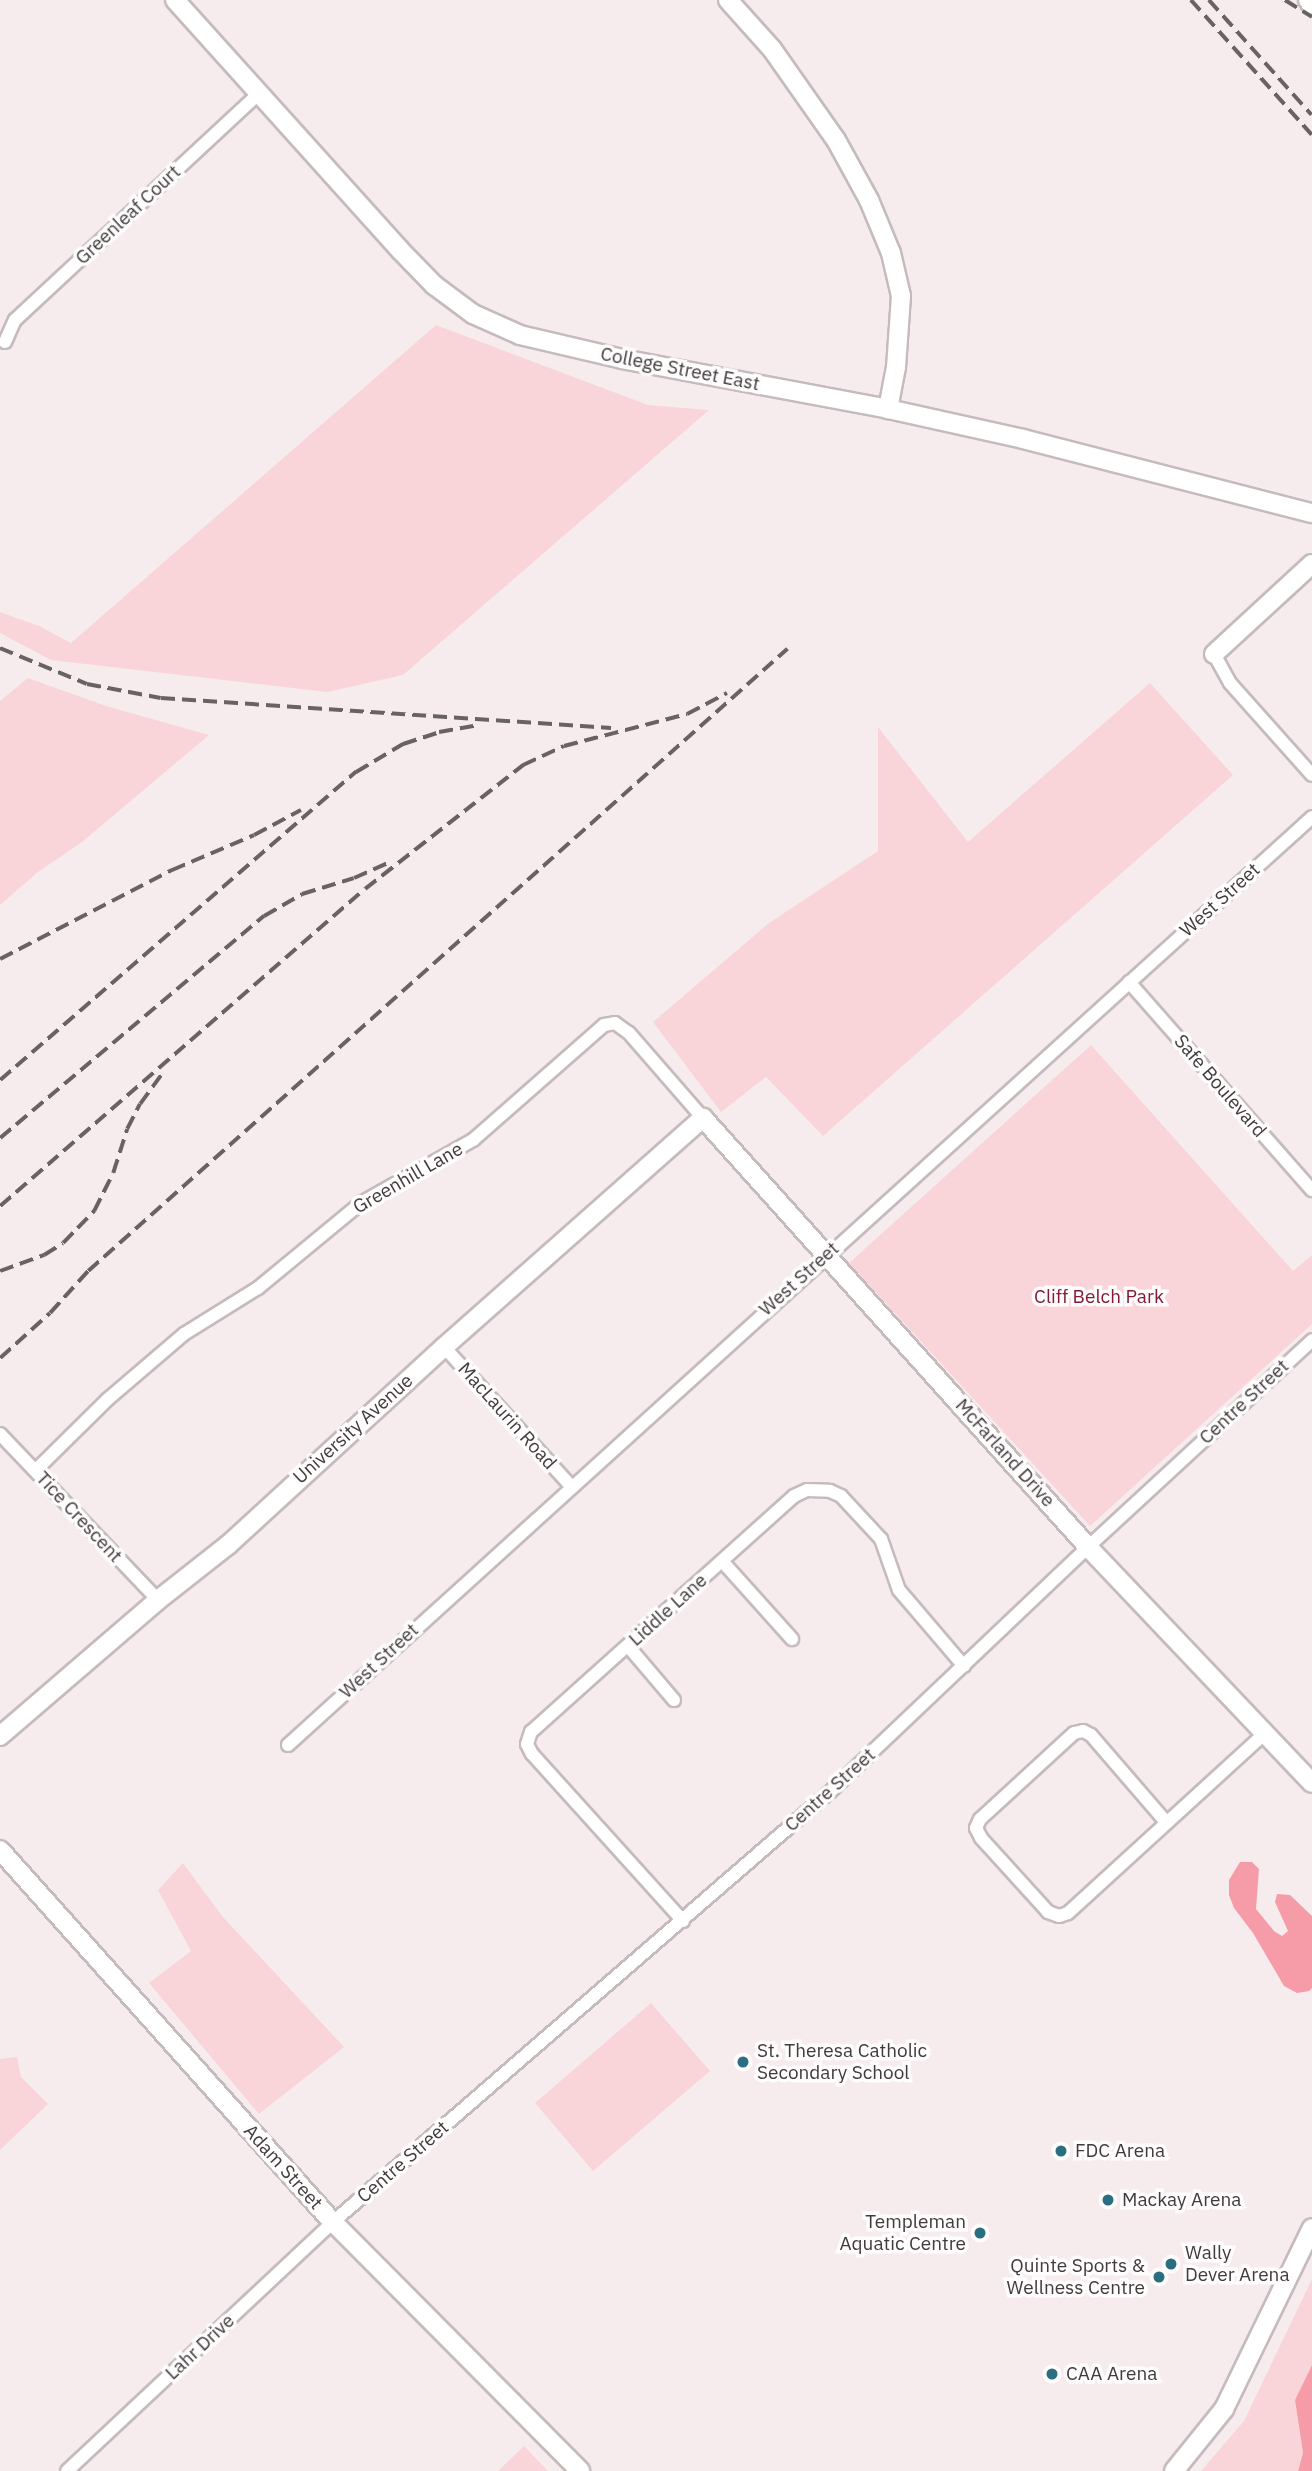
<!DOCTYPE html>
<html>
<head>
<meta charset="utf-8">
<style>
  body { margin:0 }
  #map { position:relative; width:1312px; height:2471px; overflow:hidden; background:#f7eced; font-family:"IBM Plex Sans",sans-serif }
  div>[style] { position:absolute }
  .green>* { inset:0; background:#f9d5d9 }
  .water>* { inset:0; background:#f69ca9 }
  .roads { filter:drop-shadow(2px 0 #c6bbbc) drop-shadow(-2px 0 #c6bbbc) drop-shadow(0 2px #c6bbbc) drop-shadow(0 -2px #c6bbbc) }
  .street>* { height:12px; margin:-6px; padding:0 6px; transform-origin:6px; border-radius:6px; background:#fff }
  .secondary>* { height:18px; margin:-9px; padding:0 9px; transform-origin:9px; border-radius:9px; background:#fff }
  .rail>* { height:3.5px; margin-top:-1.75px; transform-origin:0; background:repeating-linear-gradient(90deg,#686263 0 14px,transparent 0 21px) }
  .dots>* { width:19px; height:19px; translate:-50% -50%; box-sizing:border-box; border:4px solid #fefcfc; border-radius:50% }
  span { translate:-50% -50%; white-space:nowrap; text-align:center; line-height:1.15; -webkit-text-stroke:7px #fefcfc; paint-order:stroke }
  .street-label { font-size:19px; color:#403b3c }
  .park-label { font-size:19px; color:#831b37 }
  .poi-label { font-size:19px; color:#403b3c }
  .left { translate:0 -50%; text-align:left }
  .right { translate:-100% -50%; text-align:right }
</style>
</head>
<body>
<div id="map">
  <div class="green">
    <div style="clip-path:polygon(436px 325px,648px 405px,709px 410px,403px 675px,327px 692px,51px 660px,0 633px,0 612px,39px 626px,71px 643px)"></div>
    <div style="clip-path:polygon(28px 678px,106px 706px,209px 735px,82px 842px,38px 872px,0 905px,0 701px)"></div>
    <div style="clip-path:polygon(1150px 683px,1233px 775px,823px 1136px,766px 1077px,721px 1112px,653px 1022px,769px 923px,878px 851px,878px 727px,968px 842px)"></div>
    <div style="clip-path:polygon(1091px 1045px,1293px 1271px,1312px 1255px,1312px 1324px,1090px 1526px,849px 1263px)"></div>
    <div style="clip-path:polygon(183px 1863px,222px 1916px,344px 2047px,259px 2114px,149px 1983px,191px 1951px,158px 1890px)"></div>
    <div style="clip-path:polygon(651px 2003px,710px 2071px,593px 2171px,535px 2103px)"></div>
    <div style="clip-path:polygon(17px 2057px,21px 2077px,48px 2104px,0 2150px,0 2059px)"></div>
    <div style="clip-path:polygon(1312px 2279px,1312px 2365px,1295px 2400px,1303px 2453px,1298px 2471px,1201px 2471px,1244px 2421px)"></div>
    <div style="clip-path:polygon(524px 2446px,548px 2471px,498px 2471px)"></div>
  </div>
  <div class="water">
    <div style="clip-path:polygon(1240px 1862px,1252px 1862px,1259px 1869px,1256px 1909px,1274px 1931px,1282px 1936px,1288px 1931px,1275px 1902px,1277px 1894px,1290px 1895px,1312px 1916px,1312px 1988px,1309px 1991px,1297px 1993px,1284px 1986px,1253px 1933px,1234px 1908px,1229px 1895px,1229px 1880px)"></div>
    <div style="clip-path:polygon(1312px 2365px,1312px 2471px,1298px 2471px,1303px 2453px,1295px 2400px)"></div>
  </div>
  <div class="roads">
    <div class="street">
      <div style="left:5px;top:342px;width:24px;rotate:-66deg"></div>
      <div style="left:15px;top:320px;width:333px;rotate:-42.9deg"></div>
      <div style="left:1214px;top:654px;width:33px;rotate:61deg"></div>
      <div style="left:1230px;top:683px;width:123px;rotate:48.3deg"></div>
      <div style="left:1129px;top:982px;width:277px;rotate:48.7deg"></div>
      <div style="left:444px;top:1347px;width:187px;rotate:47.6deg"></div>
      <div style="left:0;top:1434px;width:229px;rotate:46.4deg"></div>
      <div style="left:36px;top:1470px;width:101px;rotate:-44.6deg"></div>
      <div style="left:108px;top:1399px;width:100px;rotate:-40.5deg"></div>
      <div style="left:184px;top:1334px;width:87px;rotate:-31.9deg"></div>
      <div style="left:258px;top:1288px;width:134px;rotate:-39.5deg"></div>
      <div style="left:361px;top:1203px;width:129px;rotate:-29.4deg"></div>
      <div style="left:473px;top:1140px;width:174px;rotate:-41.3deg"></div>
      <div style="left:604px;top:1025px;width:11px;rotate:-10deg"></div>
      <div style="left:615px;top:1023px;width:17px;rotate:36deg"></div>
      <div style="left:629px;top:1033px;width:113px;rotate:49deg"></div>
      <div style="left:722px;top:1561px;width:105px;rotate:48.1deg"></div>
      <div style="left:628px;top:1646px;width:71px;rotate:49.6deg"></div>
      <div style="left:288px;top:1745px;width:1382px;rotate:-42.18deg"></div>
      <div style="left:1166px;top:1822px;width:115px;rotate:-130.8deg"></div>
      <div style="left:1091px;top:1735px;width:9px;rotate:-153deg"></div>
      <div style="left:1083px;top:1731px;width:9px;rotate:167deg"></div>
      <div style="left:1074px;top:1733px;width:127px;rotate:137.5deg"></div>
      <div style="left:980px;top:1819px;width:10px;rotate:114deg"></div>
      <div style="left:976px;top:1828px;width:11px;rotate:63deg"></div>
      <div style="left:981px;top:1838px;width:100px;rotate:47.8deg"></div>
      <div style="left:1048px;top:1912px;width:12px;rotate:20deg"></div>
      <div style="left:1059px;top:1916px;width:9px;rotate:-18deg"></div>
      <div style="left:1068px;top:1913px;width:267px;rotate:-42.4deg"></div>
      <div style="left:683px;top:1921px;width:225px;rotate:-132.1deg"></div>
      <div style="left:532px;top:1754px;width:11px;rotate:-117deg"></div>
      <div style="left:527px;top:1744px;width:13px;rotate:-72deg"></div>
      <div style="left:531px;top:1732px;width:353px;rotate:-41.9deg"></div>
      <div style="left:794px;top:1496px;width:14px;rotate:-25deg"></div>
      <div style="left:807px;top:1490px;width:23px;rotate:2deg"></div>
      <div style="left:830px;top:1491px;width:12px;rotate:24deg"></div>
      <div style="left:841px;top:1496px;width:59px;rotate:47.1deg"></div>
      <div style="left:881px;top:1539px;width:54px;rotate:70.6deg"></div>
      <div style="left:899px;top:1590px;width:100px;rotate:49.5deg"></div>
      <div style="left:67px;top:2471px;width:364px;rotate:-43.1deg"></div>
      <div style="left:333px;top:2222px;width:661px;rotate:-40.89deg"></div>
      <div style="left:833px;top:1789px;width:352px;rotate:-43.5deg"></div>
      <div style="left:1088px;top:1547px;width:305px;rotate:-42.7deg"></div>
    </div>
    <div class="secondary">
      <div style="left:175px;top:0;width:336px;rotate:48deg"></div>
      <div style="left:400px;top:250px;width:49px;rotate:45.8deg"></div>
      <div style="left:434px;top:285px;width:49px;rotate:36.6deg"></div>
      <div style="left:473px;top:314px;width:51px;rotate:24.1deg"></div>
      <div style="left:520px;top:335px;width:105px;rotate:13.2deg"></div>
      <div style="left:622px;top:359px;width:271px;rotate:10.6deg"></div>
      <div style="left:888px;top:409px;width:138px;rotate:12.5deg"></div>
      <div style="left:1023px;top:439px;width:298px;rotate:14.4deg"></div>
      <div style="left:728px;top:0;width:66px;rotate:48.1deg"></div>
      <div style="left:772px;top:49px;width:111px;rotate:54.9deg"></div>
      <div style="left:836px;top:140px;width:68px;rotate:61.2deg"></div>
      <div style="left:869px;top:200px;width:57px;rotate:67.5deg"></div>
      <div style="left:891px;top:253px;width:44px;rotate:76.9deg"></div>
      <div style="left:901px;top:296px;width:71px;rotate:94deg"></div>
      <div style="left:896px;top:367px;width:43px;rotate:100.8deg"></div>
      <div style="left:1308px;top:0;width:6px;rotate:51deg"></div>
      <div style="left:1214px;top:654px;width:133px;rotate:-42.6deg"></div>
      <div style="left:0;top:1736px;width:208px;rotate:-40.7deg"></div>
      <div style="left:158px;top:1600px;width:89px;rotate:-38.2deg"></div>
      <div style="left:228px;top:1545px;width:293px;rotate:-42.5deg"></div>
      <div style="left:444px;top:1347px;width:346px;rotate:-41.5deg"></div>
      <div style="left:703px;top:1118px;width:576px;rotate:48.09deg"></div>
      <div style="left:1088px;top:1547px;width:325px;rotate:46.5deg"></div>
      <div style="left:0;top:1850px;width:499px;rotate:48.2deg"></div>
      <div style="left:333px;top:2222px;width:351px;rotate:45.2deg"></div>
      <div style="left:1174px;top:2471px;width:80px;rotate:-51.1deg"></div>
      <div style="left:1224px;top:2409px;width:201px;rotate:-64.1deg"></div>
    </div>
  </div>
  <div class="rail">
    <div style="left:1191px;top:0;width:181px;rotate:48.1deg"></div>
    <div style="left:1209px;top:0;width:154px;rotate:48.2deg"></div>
    <div style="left:1285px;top:0;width:32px;rotate:32deg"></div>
    <div style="left:0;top:648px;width:94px;rotate:22.5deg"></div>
    <div style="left:87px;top:684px;width:75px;rotate:10.7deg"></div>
    <div style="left:161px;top:698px;width:451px;rotate:3.8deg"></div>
    <div style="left:0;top:959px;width:194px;rotate:-27.4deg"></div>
    <div style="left:172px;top:870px;width:89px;rotate:-23.1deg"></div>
    <div style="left:254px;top:835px;width:53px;rotate:-28deg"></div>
    <div style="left:0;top:1080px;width:471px;rotate:-40.9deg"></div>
    <div style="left:356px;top:772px;width:55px;rotate:-30.8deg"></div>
    <div style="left:403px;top:744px;width:38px;rotate:-18deg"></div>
    <div style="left:439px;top:732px;width:39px;rotate:-10deg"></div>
    <div style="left:0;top:1138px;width:345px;rotate:-40.1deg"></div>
    <div style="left:264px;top:916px;width:44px;rotate:-30.1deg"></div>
    <div style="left:302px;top:894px;width:54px;rotate:-17.1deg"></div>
    <div style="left:354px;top:878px;width:36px;rotate:-24deg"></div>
    <div style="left:0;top:1206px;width:483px;rotate:-41deg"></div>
    <div style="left:365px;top:889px;width:201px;rotate:-38.1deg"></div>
    <div style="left:523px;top:765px;width:45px;rotate:-24.9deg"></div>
    <div style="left:564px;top:746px;width:127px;rotate:-14.6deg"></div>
    <div style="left:687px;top:714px;width:45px;rotate:-27.7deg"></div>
    <div style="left:0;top:1271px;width:47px;rotate:-20deg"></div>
    <div style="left:44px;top:1255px;width:22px;rotate:-32deg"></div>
    <div style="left:63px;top:1243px;width:45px;rotate:-45.9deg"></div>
    <div style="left:94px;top:1211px;width:42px;rotate:-63.4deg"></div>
    <div style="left:113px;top:1173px;width:46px;rotate:-72.3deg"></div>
    <div style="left:127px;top:1129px;width:28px;rotate:-63deg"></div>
    <div style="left:140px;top:1104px;width:39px;rotate:-54deg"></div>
    <div style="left:0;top:1358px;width:67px;rotate:-42deg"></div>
    <div style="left:50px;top:1313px;width:57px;rotate:-47.9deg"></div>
    <div style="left:88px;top:1271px;width:936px;rotate:-41.66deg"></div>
  </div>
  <div class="dots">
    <div style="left:743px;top:2062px;background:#2c6e81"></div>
    <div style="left:1061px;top:2151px;background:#2c6e81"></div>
    <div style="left:1108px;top:2200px;background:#2c6e81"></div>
    <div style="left:980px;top:2233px;background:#2c6e81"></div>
    <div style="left:1171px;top:2264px;background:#2c6e81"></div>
    <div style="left:1159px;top:2277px;background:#2c6e81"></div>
    <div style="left:1052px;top:2374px;background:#2c6e81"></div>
  </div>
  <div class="street-label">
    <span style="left:128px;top:215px;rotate:-43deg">Greenleaf Court</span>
    <span style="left:680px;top:369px;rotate:11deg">College Street East</span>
    <span style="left:1220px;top:900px;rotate:-42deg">West Street</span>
    <span style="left:1220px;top:1086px;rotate:49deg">Safe Boulevard</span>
    <span style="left:408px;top:1178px;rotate:-30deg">Greenhill Lane</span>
    <span style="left:799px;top:1279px;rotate:-42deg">West Street</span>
    <span style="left:1244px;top:1402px;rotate:-43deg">Centre Street</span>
    <span style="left:507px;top:1416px;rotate:48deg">MacLaurin Road</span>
    <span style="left:353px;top:1429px;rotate:-42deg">University Avenue</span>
    <span style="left:1005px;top:1453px;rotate:48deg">McFarland Drive</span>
    <span style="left:79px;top:1517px;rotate:47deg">Tice Crescent</span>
    <span style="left:668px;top:1610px;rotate:-42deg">Liddle Lane</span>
    <span style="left:379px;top:1661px;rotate:-43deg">West Street</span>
    <span style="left:830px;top:1790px;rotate:-42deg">Centre Street</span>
    <span style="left:403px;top:2162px;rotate:-41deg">Centre Street</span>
    <span style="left:283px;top:2167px;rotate:48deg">Adam Street</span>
    <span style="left:200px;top:2347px;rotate:-43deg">Lahr Drive</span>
  </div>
  <div class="park-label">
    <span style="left:1099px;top:1297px">Cliff Belch Park</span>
  </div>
  <div class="poi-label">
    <span class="left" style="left:757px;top:2062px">St. Theresa Catholic<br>Secondary School</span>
    <span class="left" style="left:1075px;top:2151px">FDC Arena</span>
    <span class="left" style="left:1122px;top:2200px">Mackay Arena</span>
    <span class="right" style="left:966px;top:2233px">Templeman<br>Aquatic Centre</span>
    <span class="left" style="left:1185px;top:2264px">Wally<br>Dever Arena</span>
    <span class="right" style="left:1145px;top:2277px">Quinte Sports &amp;<br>Wellness Centre</span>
    <span class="left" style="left:1066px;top:2374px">CAA Arena</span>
  </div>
</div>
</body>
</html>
